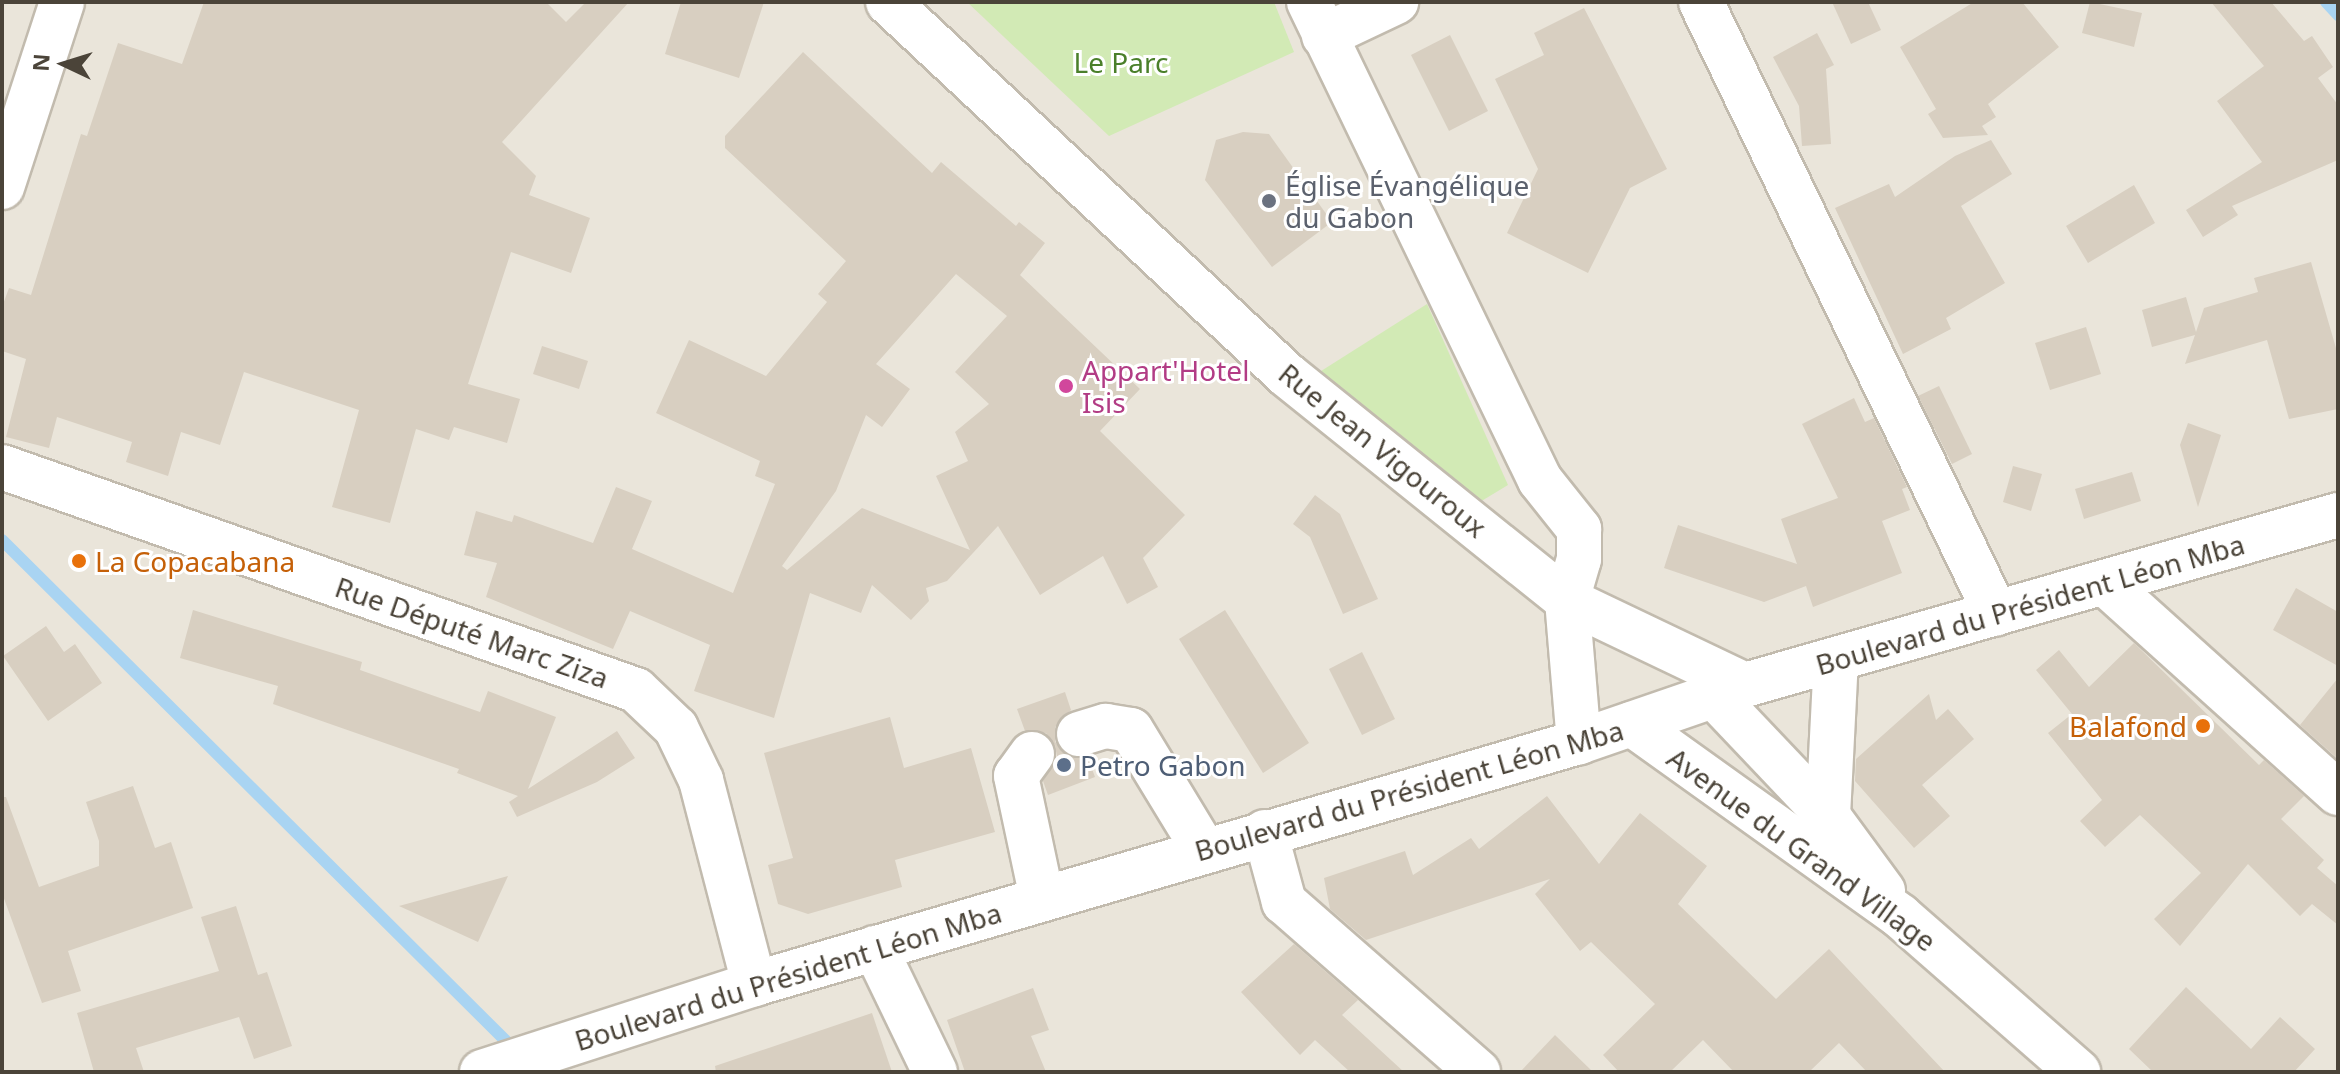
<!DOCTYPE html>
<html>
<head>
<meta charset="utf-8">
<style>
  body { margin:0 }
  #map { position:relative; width:2340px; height:1074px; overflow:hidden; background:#f6f3ec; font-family:"Noto Sans",sans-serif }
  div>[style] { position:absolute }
  .residential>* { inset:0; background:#eae5da }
  .green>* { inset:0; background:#d2eab5 }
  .stream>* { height:12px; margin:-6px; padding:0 6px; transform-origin:6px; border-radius:6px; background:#a9d4f2 }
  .building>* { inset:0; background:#d8cfc1 }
  .roads { filter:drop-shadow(2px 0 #c2bbae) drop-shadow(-2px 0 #c2bbae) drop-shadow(0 2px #c2bbae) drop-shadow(0 -2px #c2bbae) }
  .minor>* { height:44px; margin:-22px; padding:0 22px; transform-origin:22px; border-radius:22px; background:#fff }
  .dots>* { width:22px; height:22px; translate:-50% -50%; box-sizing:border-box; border:4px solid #fff; border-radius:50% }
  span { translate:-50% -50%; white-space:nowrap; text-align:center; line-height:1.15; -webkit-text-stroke:6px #fff; paint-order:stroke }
  .park-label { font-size:28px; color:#4a7f2a }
  .worship-label { font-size:28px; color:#5b616d }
  .left { translate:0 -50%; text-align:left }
  .hotel-label { font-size:28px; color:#b23c85 }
  .street-label { font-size:28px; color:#4b4439 }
  .food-label { font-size:28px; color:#c56008 }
  .right { translate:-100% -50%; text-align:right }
  .service-label { font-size:28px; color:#4e5e75 }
  .frame { position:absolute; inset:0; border:4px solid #4b4439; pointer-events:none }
  .north { position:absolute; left:24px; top:24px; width:80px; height:80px; -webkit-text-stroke:6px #fff; paint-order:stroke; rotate:274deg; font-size:22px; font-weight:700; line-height:32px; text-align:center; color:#4b4439 }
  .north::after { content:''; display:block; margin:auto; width:28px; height:36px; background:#4b4439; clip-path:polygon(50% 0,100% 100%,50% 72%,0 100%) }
</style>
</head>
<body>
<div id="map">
  <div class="residential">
    <div style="clip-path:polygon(2px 2px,2338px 2px,2338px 1072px,2px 1072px)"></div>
  </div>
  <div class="green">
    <div style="clip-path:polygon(967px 2px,1274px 2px,1294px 52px,1109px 136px)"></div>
    <div style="clip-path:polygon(1427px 304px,1508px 485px,1460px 514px,1310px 378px)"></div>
  </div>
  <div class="stream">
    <div style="left:2326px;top:2px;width:18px;rotate:47deg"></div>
    <div style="left:2px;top:540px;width:725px;rotate:44.83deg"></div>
  </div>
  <div class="building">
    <div style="clip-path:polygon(204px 2px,546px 2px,566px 22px,586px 2px,629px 2px,502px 142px,536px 176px,529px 195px,590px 218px,571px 273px,511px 252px,468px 384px,520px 399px,507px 443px,454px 427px,449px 440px,416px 429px,390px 523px,332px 507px,359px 410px,244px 372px,220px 445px,181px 432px,168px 476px,126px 462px,132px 442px,57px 417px,49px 448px,6px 437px,26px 359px,2px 351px,2px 307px,9px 288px,31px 295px,81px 134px,87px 136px,118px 43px,182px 64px)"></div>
    <div style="clip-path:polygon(681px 2px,764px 2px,739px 78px,665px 54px)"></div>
    <div style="clip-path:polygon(1832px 2px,1868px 2px,1881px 30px,1851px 44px)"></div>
    <div style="clip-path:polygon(1974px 2px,2022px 2px,2059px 47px,1988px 104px,1996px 117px,1982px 126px,1988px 135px,1943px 138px,1928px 114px,1936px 109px,1900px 47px)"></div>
    <div style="clip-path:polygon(2090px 2px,2142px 13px,2134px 47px,2082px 33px)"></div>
    <div style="clip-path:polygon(2211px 2px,2271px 2px,2304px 41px,2312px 36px,2333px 67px,2318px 78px,2338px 105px,2338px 160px,2232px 206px,2238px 215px,2203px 237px,2186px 210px,2262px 162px,2217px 101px,2264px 66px)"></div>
    <div style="clip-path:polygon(1584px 8px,1667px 169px,1630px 188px,1588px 273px,1507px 233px,1538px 169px,1495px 79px,1544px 55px,1534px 33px)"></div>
    <div style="clip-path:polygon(1817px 33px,1834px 65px,1826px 69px,1831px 144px,1802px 146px,1799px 106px,1773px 57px)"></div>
    <div style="clip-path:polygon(1450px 35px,1488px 111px,1449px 131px,1411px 55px)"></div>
    <div style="clip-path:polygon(evenodd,803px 52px,932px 173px,941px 162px,1016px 226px,1019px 222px,1045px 243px,1020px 275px,1140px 389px,1100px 431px,1185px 515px,1143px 558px,1158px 587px,1127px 604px,1103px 556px,1040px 595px,998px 526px,947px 581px,926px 588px,929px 601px,911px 620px,872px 585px,861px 613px,810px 593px,774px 718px,694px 691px,710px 645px,630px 611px,613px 649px,486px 597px,497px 563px,464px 555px,476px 511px,512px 522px,514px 515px,593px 543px,616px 487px,652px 501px,632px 549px,733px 593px,775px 484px,755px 476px,760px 461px,656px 413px,689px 340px,766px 376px,827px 302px,818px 294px,846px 261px,725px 148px,725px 136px,803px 52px,956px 274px,1007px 316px,955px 372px,989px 404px,955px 432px,968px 461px,936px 476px,970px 550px,862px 508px,787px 570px,782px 566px,836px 491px,866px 415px,882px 427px,910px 389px,876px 364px,956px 274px)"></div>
    <div style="clip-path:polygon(1243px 132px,1269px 134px,1332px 222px,1272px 267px,1205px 180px,1216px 140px)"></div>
    <div style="clip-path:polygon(1991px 140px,2012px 174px,1961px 206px,2005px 283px,1946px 318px,1951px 329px,1903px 354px,1835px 208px,1889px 184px,1895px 197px,1955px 156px)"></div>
    <div style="clip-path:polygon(2134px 185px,2155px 223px,2088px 263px,2066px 226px)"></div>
    <div style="clip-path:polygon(2311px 262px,2338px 355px,2338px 409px,2289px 419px,2267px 340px,2185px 364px,2195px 335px,2152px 347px,2142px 310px,2186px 297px,2196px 332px,2204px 308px,2258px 292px,2254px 278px)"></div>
    <div style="clip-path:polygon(2086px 327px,2101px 374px,2050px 390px,2035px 343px)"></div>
    <div style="clip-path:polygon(542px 346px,588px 361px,579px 389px,533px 374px)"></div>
    <div style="clip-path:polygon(1939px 386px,1972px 454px,1952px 464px,1918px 396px)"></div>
    <div style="clip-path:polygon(1854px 398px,1865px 422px,1874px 418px,1907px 487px,1902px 489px,1910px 510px,1882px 521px,1902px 573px,1813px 607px,1806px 586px,1764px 602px,1664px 568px,1678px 525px,1797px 564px,1781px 519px,1838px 498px,1802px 424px)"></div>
    <div style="clip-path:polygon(2188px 423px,2221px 435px,2198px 507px,2180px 445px)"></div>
    <div style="clip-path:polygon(2013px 466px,2042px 474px,2031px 511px,2003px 502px)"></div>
    <div style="clip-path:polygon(2132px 472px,2141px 501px,2084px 519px,2075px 489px)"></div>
    <div style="clip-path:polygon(1315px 495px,1340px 514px,1378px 599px,1343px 614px,1310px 537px,1293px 524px)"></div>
    <div style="clip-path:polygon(2296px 588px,2338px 612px,2338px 666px,2273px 630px)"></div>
    <div style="clip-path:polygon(193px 610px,362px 662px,360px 670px,480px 712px,488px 691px,556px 717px,528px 789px,617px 731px,635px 758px,597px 782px,517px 817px,509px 802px,518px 796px,457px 773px,459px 769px,273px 704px,278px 686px,180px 658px)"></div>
    <div style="clip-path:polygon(1225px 610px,1309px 743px,1263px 773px,1179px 639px)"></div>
    <div style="clip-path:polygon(46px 626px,64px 652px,75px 644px,102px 683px,48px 721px,3px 656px)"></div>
    <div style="clip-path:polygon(2134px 643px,2259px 765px,2264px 760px,2304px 796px,2281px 819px,2324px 860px,2317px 868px,2338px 886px,2338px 925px,2312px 904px,2300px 916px,2248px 864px,2180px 946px,2154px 919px,2201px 873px,2140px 815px,2105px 847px,2080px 821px,2102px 800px,2048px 733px,2072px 714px,2036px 670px,2059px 650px,2089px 687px)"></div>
    <div style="clip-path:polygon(1362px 652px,1395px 719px,1362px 735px,1329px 669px)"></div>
    <div style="clip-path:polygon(2338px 678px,2338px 759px,2300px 725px)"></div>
    <div style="clip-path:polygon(1065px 692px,1071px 710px,1055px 727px,1055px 742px,1072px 758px,1088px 758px,1095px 777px,1048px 795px,1043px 781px,1057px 757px,1055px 745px,1046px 733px,1025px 731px,1017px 709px)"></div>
    <div style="clip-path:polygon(1929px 694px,1936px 720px,1948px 709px,1974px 739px,1922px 785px,1950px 816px,1914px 848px,1855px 781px,1856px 759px)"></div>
    <div style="clip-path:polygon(890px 717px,904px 768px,971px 748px,995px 832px,895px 860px,902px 887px,808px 914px,778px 904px,768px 865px,793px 858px,764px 753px)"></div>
    <div style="clip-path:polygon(133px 786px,155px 848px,171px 842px,193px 908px,68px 951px,81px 991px,42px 1003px,2px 893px,2px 797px,6px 797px,39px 887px,99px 866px,99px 841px,86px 802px)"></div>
    <div style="clip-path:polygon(1547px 796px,1599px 864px,1640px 813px,1707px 866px,1678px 904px,1776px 999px,1829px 949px,1945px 1072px,1867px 1072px,1839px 1043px,1809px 1072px,1734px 1072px,1703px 1040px,1670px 1072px,1619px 1072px,1603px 1055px,1655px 1004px,1591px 942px,1580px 951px,1535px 894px,1550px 879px,1366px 940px,1330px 909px,1324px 878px,1405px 851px,1413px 875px,1471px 838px,1479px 849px)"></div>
    <div style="clip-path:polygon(508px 876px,478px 942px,399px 906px)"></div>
    <div style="clip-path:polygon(236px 906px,258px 975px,267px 972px,292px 1046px,254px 1059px,239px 1017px,136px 1048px,144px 1072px,94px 1072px,77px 1013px,219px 971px,201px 917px)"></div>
    <div style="clip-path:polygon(1294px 944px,1358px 1000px,1342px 1015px,1404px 1072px,1350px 1072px,1315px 1040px,1300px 1055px,1241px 992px)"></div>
    <div style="clip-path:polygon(2186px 987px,2251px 1049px,2280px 1017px,2315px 1049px,2294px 1072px,2153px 1072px,2129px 1049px)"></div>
    <div style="clip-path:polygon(1033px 988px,1049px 1030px,1031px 1036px,1046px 1072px,965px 1072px,947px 1020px)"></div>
    <div style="clip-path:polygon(872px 1013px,892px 1072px,716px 1072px,715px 1066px)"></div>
    <div style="clip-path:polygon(1555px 1035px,1593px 1072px,1520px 1072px)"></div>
  </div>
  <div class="roads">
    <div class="minor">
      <div style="left:888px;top:2px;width:546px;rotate:43.07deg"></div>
      <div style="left:1287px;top:375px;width:359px;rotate:38.8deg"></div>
      <div style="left:1567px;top:600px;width:197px;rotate:25.5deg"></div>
      <div style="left:1309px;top:2px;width:531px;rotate:64.21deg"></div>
      <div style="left:1540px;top:480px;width:63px;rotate:51.5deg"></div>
      <div style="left:1579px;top:529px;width:30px;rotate:90deg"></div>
      <div style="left:1579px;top:559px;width:43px;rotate:106.3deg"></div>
      <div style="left:1567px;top:600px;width:143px;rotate:85.2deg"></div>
      <div style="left:1701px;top:2px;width:679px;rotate:64.26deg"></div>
      <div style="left:1324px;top:36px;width:80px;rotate:-25.3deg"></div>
      <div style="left:2px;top:187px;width:194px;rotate:-72deg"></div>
      <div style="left:2px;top:467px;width:672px;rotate:19.38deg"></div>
      <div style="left:636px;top:690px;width:55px;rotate:43.5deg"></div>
      <div style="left:676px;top:728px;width:58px;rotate:64.3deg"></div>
      <div style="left:701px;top:780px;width:211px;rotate:75.4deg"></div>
      <div style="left:2107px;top:585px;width:311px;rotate:42deg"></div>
      <div style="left:1713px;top:695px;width:167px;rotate:46.5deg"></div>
      <div style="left:1828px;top:816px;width:93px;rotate:53.7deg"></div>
      <div style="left:1632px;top:724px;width:330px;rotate:35.6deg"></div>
      <div style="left:1900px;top:916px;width:237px;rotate:41.2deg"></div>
      <div style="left:1079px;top:734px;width:28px;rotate:-17deg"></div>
      <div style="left:1106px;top:726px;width:25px;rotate:9deg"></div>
      <div style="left:1131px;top:730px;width:140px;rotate:58.7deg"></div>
      <div style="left:1032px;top:754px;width:27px;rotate:126deg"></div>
      <div style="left:1016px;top:776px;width:125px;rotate:78deg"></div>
      <div style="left:1828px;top:816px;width:157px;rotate:-87.1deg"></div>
      <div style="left:1265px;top:832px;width:73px;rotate:74.8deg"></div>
      <div style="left:1284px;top:902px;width:258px;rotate:41.2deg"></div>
      <div style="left:875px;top:948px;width:138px;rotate:64.2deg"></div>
      <div style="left:482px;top:1072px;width:286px;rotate:-17.9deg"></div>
      <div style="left:754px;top:984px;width:860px;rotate:-16.35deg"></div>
      <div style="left:1579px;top:742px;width:176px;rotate:-19deg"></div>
      <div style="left:1745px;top:685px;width:617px;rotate:-16deg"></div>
    </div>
  </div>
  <div class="dots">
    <div style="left:1269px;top:201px;background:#6b7280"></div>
    <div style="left:1066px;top:386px;background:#d1479c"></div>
    <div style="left:79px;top:561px;background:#e8710a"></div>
    <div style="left:2203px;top:726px;background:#e8710a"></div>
    <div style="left:1064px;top:765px;background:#5c6f8a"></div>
  </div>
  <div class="park-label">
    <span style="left:1121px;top:62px">Le Parc</span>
  </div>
  <div class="worship-label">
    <span class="left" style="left:1285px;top:201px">Église Évangélique<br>du Gabon</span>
  </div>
  <div class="hotel-label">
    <span class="left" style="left:1082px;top:386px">Appart'Hotel<br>Isis</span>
  </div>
  <div class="street-label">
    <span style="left:1383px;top:450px;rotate:39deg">Rue Jean Vigouroux</span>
    <span style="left:2030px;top:604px;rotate:-16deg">Boulevard du Président Léon Mba</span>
    <span style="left:472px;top:632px;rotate:19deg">Rue Député Marc Ziza</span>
    <span style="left:1409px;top:790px;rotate:-16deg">Boulevard du Président Léon Mba</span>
    <span style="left:1802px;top:849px;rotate:36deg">Avenue du Grand Village</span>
    <span style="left:788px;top:976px;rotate:-17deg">Boulevard du Président Léon Mba</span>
  </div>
  <div class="food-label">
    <span class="left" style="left:95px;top:561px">La Copacabana</span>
    <span class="right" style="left:2187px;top:726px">Balafond</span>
  </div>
  <div class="service-label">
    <span class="left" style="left:1080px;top:765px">Petro Gabon</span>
  </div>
  <div class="frame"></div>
  <div class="north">N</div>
</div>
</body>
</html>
